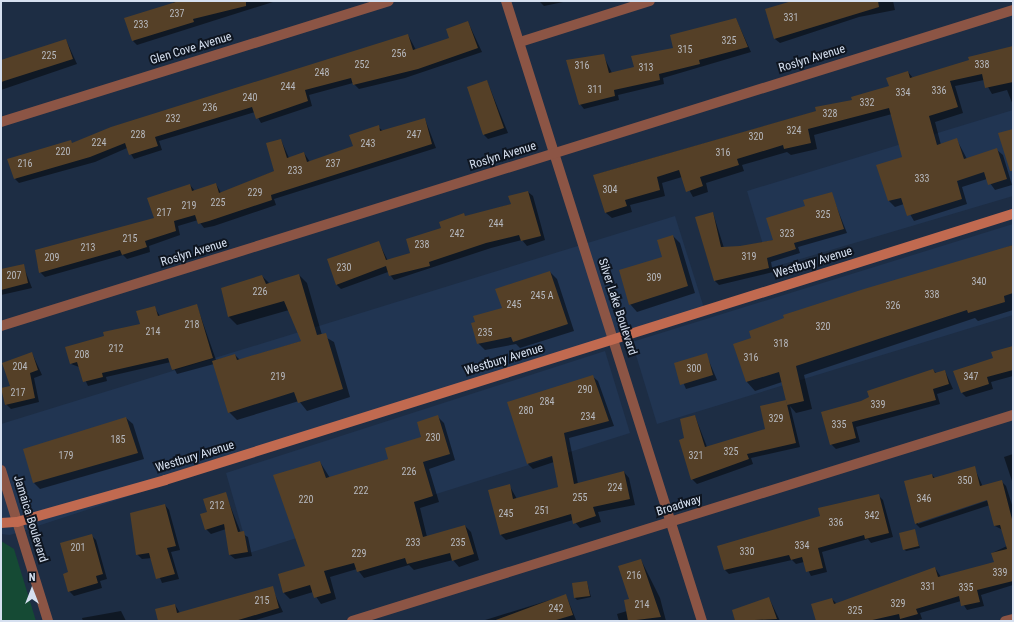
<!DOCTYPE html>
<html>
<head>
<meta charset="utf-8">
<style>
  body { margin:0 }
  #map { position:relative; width:1014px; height:622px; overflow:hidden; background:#1d2d44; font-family:"Roboto Condensed",sans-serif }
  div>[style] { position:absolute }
  .built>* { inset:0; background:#213552 }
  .green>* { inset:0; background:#154a34 }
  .shadow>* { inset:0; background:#0007 }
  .building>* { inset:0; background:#554027 }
  .minor>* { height:10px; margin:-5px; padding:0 5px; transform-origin:5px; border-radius:5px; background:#8c5545 }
  .secondary>* { height:10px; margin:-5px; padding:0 5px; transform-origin:5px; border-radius:5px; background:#c16a50 }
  span { translate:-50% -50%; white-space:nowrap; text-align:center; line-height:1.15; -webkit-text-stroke:4px #0e1520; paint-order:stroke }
  .number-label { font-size:10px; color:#b6b8be }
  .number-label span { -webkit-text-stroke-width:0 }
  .street-label { font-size:12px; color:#d6e0f0 }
  .frame { position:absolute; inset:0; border:2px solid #d6e0f0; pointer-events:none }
  .north { position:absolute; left:12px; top:570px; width:40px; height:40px; -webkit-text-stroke:3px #0e1520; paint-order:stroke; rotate:0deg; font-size:11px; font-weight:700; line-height:16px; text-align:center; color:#d6e0f0 }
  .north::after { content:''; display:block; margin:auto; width:14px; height:18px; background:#d6e0f0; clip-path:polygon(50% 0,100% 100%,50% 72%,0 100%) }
</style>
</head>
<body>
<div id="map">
  <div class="built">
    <div style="clip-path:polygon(1013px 110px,1013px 196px,770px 268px,747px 191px)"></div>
    <div style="clip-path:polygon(675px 216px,704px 308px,10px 535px,1px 534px,1px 424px)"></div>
    <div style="clip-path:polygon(1013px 224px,1013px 315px,657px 424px,632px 342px)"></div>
    <div style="clip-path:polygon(605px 351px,630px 433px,249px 553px,226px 473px)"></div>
  </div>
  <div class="green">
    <div style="clip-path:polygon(1px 541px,14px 549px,36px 621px,1px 621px)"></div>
  </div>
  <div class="shadow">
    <div style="clip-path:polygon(175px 1px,276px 1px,137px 45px,133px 41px)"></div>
    <div style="clip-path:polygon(539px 1px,568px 1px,544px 6px)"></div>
    <div style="clip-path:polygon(793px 1px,893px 1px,895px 10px,859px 17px,780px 43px,775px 39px)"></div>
    <div style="clip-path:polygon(736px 19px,751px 52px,663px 78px,664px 84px,618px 95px,619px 100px,584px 109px,580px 104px,603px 55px,612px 73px,635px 68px)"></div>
    <div style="clip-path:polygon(468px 22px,482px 52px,405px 78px,359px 89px,353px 83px,309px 95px,312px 106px,261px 123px,255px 112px,159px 141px,162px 150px,134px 159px,127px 148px,95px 162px,19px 183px,15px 179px,71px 142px,73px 144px,408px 35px,416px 50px,451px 38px)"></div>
    <div style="clip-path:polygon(66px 40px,77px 64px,1px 90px,1px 62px)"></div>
    <div style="clip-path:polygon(1013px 48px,1013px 105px,1007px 90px,992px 94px,984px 80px,955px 86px,963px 113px,935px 122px,941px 145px,957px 140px,967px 159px,997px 150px,1003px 155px,1012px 185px,995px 190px,987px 179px,962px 187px,967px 204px,914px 221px,904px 204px,895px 207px,889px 201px,878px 166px,903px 157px,892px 114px,814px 135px,817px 149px,791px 155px,787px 152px,742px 165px,744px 171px,706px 183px,708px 192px,693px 197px,682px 177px,662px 183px,665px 196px,630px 205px,632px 212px,612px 218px,606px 213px,594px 175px,853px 101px,890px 87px,908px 72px,913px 78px)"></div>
    <div style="clip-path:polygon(487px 81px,508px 133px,488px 139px,484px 135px)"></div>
    <div style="clip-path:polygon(425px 119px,436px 148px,274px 199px,276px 205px,214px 226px,204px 228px,198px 220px,178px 226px,180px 235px,149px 246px,150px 252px,127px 259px,123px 255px,45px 277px,40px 272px,155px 219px,190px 185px,195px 191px,216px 184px,221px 193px,275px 171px,281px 140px,289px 158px,304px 153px,310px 162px,354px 147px,378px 127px,383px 131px)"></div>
    <div style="clip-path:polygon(528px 192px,533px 196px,545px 240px,527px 246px,522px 240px,491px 248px,394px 280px,388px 272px,341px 289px,336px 284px,379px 243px,388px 261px,411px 253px,463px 214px,466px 217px,512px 204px)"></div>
    <div style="clip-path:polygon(831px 193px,847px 233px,798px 247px,800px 253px,771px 262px,773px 272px,719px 285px,715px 281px,713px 213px,724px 248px,740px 247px,774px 240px,806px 207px)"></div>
    <div style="clip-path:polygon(673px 236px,680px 243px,695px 293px,637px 312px,630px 304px,663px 257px)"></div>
    <div style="clip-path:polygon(1013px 245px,1013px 310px,978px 321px,975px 318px,804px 375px,812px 409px,796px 413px,790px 406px,800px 447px,751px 458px,753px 464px,697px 484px,692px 479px,685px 439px,695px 416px,707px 447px,767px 430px,788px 404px,782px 382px,755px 391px,747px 382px,734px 345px)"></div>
    <div style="clip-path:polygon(23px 265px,32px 288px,1px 295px,1px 270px)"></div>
    <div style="clip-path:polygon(550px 272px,557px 279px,574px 331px,520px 348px,516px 344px,485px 350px,478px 343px,503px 308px)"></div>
    <div style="clip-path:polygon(299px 275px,307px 283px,322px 335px,334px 342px,350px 397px,307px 411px,299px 401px,237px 420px,229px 412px,214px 364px,177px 374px,171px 362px,106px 377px,107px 381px,88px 386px,79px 367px,71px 364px,142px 325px,154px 307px,160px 316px,197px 306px,216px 360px,235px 355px,240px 360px,302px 341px,289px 310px,237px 325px,229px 317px,222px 289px,262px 276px,270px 284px)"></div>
    <div style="clip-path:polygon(1013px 347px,1013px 376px,991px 382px,993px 389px,966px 397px,962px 393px,994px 359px)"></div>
    <div style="clip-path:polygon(32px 353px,42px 375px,34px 378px,39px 402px,11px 409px,6px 404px,11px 387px)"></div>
    <div style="clip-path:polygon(706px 354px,717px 380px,686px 389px,675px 364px)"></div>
    <div style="clip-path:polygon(933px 370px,937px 374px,945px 371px,953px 389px,937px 394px,940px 404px,856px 427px,860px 442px,836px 449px,831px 444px,861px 402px)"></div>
    <div style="clip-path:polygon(592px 376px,598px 381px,614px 426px,569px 438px,578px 484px,624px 472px,629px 478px,635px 505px,598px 512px,601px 522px,580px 528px,573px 520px,506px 540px,500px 534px,509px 485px,517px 499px,559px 487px,554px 462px,533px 469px,527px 463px)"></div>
    <div style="clip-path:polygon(438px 417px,444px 423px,455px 460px,429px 469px,439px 502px,420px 508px,427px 537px,465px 526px,471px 532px,479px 560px,459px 567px,453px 560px,414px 570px,409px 565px,364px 578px,357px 569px,330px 577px,336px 599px,321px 604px,313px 592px,290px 599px,284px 593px,279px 575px,306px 567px,320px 462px,330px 478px,389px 459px,422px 437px)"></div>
    <div style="clip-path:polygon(126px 418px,133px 424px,144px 459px,40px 489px,34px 483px)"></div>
    <div style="clip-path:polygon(1013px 454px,1013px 484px,1004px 457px)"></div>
    <div style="clip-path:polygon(evenodd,974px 467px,983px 487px,1002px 482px,1006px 486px,1013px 508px,1013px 585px,981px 595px,984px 606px,967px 610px,961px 601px,920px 613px,922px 619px,914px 621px,817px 621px,832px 599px,837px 604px,935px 568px,941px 577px,995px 563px,992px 553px,1007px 546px,1003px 530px,995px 526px,990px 505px,920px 528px,916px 524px,932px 475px,936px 479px,974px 467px,992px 497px,992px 499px,918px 524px,918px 522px,992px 497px)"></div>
    <div style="clip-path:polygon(225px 493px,241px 533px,248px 537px,252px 556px,235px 559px,230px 555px,226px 529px,211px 534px,206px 529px,208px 513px)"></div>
    <div style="clip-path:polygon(878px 495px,883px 500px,893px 537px,871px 543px,868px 539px,822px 552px,827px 572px,811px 576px,804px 562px,796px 564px,792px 560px,729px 574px,725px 570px,821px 517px)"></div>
    <div style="clip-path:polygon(165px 505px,169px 510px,180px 550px,171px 552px,179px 579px,162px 583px,152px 558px,142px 559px,137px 554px)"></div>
    <div style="clip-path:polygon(914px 531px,920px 548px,906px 551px,904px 549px)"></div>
    <div style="clip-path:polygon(91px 535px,96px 540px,107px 579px,100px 581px,102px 588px,74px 596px,69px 591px,69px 573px)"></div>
    <div style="clip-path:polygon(641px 560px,660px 598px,666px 621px,619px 621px,617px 614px,627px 611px)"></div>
    <div style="clip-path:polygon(587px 582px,591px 597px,577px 600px,575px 598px)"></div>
    <div style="clip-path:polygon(272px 588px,283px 612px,252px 621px,159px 621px,175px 605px,180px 613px)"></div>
    <div style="clip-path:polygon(566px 595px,576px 620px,482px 621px)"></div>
    <div style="clip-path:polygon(769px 598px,780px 621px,735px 621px,733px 611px)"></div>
    <div style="clip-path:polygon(121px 611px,126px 621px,83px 621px,82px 618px)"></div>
  </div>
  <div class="building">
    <div style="clip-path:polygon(179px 1px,246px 1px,246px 6px,193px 19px,194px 22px,132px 41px,124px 18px)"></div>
    <div style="clip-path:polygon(792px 1px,878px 1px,879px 7px,774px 39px,765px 9px)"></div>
    <div style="clip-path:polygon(736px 18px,748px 47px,699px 60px,700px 64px,659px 74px,660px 80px,614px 90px,615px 96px,579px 105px,566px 60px,604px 54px,609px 73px,634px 67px,631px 56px,673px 48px,670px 35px)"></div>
    <div style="clip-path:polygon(468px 21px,478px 48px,418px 69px,353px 85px,351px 78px,305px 90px,308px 101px,256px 119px,252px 107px,155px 137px,158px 146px,129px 155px,125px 143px,90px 157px,14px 179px,7px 159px,71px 140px,72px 143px,111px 127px,408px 34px,413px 50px,449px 38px,446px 29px)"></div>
    <div style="clip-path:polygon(66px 39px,73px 59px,1px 82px,1px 60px)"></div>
    <div style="clip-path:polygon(1013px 46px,1013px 82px,985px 88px,982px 74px,950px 81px,958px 107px,929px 116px,937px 145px,957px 138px,964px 159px,997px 148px,1007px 179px,988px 185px,984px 172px,957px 181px,962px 199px,907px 216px,901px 198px,888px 201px,876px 165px,902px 157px,889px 108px,808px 129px,811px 143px,784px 149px,783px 145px,737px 159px,739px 165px,700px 177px,703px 186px,686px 192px,679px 170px,657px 177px,660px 190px,625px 200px,627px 206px,605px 213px,593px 175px,816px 111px,815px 107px,852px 100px,851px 97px,889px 86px,886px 78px,908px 71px,910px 78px,969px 60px,968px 57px)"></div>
    <div style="clip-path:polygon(487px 80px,504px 128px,483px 135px,467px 87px)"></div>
    <div style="clip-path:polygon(425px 118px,432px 144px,271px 195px,272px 200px,209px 221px,198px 224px,195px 215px,174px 221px,176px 231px,145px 241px,147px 247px,122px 255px,120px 250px,39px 273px,35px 250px,154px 218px,147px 198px,190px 184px,192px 191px,216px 183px,219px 193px,274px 171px,266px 143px,281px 139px,287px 158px,304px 152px,307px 162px,353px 146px,349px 135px,379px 125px,380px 131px)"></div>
    <div style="clip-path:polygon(1013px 129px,1013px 171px,1010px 171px,998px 133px)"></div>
    <div style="clip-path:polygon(528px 191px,541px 236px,521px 241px,519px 235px,486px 243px,429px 262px,430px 266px,389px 276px,386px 266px,336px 285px,327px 259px,379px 241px,386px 260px,410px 253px,406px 239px,441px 228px,439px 222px,464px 213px,465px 216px,511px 204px,508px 196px)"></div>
    <div style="clip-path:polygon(832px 192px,844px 229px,794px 243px,796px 249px,767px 258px,769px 268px,714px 281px,695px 217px,713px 212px,721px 247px,740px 246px,773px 240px,766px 218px,805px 206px,803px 200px)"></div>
    <div style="clip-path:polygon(673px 235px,688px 286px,629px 305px,619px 270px,662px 257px,657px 240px)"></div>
    <div style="clip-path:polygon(1013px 245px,1013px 293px,1004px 296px,1005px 302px,968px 313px,967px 310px,796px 366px,804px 401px,787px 405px,779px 372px,746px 382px,733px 344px,751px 338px,749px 331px,784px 318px,783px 315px,864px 289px)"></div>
    <div style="clip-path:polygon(24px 264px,28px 283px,1px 290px,1px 269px)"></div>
    <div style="clip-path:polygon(550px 271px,568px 324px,513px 342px,511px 337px,477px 344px,471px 323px,475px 322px,473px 316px,502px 308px,495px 289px)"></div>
    <div style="clip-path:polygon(299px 274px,317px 335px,326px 333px,343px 389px,298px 403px,294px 392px,228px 413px,212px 361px,235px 354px,237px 360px,301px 341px,284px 301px,228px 317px,221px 288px,262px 275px,266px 284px)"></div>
    <div style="clip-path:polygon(197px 304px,213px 358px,172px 370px,168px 358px,102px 373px,103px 377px,83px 382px,77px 362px,70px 364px,65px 347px,104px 336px,103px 332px,140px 324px,136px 311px,155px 306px,158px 316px)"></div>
    <div style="clip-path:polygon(1013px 346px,1013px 370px,987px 377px,989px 384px,961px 393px,953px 371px,993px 358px,991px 352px)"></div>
    <div style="clip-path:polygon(32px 352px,38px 370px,30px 373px,35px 398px,5px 405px,1px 388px,10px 386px,2px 363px)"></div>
    <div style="clip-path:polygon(707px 353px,713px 375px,680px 385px,674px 363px)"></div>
    <div style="clip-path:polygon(933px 369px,935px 373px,945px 370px,949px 384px,933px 389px,936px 400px,852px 422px,856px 438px,830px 445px,821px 412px,861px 401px,869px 397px,867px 391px)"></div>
    <div style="clip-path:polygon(593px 375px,609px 421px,564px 433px,574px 484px,624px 471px,630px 499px,593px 507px,596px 516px,573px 524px,571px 514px,500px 535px,488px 490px,510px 484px,513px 499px,558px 487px,552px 456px,527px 464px,507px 402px)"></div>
    <div style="clip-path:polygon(786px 400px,796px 443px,747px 454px,749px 459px,691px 480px,679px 440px,684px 438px,680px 419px,695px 415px,705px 447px,765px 429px,760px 406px)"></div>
    <div style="clip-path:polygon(438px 415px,450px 454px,423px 462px,433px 496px,414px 502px,423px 537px,465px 525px,474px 554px,452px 561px,450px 553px,407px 564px,405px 558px,357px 572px,354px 563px,324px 571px,331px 593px,314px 598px,310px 585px,283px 593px,278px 574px,305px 566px,273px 475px,320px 461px,326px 478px,388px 459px,385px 448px,421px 437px,417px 422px)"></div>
    <div style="clip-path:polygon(126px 417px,138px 453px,33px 483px,23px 449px)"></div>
    <div style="clip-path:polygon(975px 466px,980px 486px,1002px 480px,1013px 523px,1013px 581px,977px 590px,980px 602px,961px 606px,959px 596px,916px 609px,918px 614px,900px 619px,899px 614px,868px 621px,816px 621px,811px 604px,832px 598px,834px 604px,935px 567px,938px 577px,994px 562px,991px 553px,1007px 549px,1000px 525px,994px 526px,987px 500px,915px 524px,904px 481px,932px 474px,933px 478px)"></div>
    <div style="clip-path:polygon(226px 492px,238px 532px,244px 531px,248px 552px,229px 555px,224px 524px,205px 530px,200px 514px,207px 512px,203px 499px)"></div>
    <div style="clip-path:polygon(879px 494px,889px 533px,865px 539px,864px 535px,818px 548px,823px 568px,806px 572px,802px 557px,791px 560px,789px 555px,724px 570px,717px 546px,820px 516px,818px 508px)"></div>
    <div style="clip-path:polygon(165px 504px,176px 546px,167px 548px,175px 574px,156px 579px,149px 553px,136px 555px,130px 513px)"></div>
    <div style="clip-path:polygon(915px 529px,919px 546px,903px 550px,899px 533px)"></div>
    <div style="clip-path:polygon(92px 534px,103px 574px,96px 576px,98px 583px,68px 592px,63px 574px,68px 572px,60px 543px)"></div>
    <div style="clip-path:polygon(641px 559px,661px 617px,628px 621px,624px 600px,629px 599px,618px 566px)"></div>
    <div style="clip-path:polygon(587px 581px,590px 596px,574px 598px,572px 583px)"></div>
    <div style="clip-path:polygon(273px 586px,279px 608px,235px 621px,158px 621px,155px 609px,175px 604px,177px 613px)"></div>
    <div style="clip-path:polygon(566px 594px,573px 615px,553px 621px,493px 621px)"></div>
    <div style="clip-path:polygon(769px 597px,777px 619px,735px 621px,732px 610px)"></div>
  </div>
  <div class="minor">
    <div style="left:506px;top:1px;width:650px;rotate:72.46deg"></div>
    <div style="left:520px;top:42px;width:136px;rotate:-17.5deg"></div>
    <div style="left:1px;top:122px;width:406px;rotate:-17.3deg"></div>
    <div style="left:1px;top:326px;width:1060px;rotate:-17.34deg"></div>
    <div style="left:1px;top:470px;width:158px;rotate:72.7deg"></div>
    <div style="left:352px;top:621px;width:692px;rotate:-17.31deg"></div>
    <div style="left:1005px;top:621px;width:8px;rotate:-14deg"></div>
  </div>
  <div class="secondary">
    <div style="left:1px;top:523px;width:16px;rotate:-4deg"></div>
    <div style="left:17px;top:522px;width:154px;rotate:-15.8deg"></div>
    <div style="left:165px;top:480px;width:889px;rotate:-17.42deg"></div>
  </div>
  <div class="number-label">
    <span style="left:177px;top:14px">237</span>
    <span style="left:791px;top:18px">331</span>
    <span style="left:141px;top:25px">233</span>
    <span style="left:729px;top:41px">325</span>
    <span style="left:685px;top:50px">315</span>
    <span style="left:399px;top:54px">256</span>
    <span style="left:49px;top:56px">225</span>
    <span style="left:362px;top:65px">252</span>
    <span style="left:982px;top:65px">338</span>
    <span style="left:582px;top:66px">316</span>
    <span style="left:646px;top:68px">313</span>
    <span style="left:322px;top:73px">248</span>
    <span style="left:288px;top:87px">244</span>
    <span style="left:595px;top:90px">311</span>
    <span style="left:939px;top:91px">336</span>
    <span style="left:903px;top:93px">334</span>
    <span style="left:250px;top:98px">240</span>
    <span style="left:867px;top:103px">332</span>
    <span style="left:210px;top:108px">236</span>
    <span style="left:830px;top:114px">328</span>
    <span style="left:173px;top:119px">232</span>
    <span style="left:794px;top:131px">324</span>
    <span style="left:138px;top:135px">228</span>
    <span style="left:414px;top:135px">247</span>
    <span style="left:756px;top:137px">320</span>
    <span style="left:99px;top:143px">224</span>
    <span style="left:368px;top:144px">243</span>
    <span style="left:63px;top:152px">220</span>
    <span style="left:723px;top:153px">316</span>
    <span style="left:25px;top:164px">216</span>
    <span style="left:333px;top:164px">237</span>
    <span style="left:295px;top:171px">233</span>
    <span style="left:922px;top:179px">333</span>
    <span style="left:610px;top:190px">304</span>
    <span style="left:255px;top:193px">229</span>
    <span style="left:218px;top:203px">225</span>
    <span style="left:189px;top:206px">219</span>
    <span style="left:164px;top:213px">217</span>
    <span style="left:823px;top:215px">325</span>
    <span style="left:496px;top:224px">244</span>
    <span style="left:457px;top:234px">242</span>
    <span style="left:787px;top:234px">323</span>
    <span style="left:130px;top:239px">215</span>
    <span style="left:422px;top:245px">238</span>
    <span style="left:88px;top:248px">213</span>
    <span style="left:749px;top:257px">319</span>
    <span style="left:52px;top:258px">209</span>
    <span style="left:344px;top:268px">230</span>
    <span style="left:14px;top:276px">207</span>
    <span style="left:654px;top:278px">309</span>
    <span style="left:979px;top:282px">340</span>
    <span style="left:260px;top:292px">226</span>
    <span style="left:932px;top:295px">338</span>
    <span style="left:542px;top:296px">245 A</span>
    <span style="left:514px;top:305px">245</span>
    <span style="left:893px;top:306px">326</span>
    <span style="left:192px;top:325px">218</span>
    <span style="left:823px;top:327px">320</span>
    <span style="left:153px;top:332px">214</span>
    <span style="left:485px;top:333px">235</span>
    <span style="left:781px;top:344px">318</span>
    <span style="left:116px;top:349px">212</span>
    <span style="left:82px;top:355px">208</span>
    <span style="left:751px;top:358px">316</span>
    <span style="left:20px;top:367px">204</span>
    <span style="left:694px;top:369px">300</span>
    <span style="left:278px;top:377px">219</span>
    <span style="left:971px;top:377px">347</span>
    <span style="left:585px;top:390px">290</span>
    <span style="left:18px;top:393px">217</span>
    <span style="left:547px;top:402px">284</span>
    <span style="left:878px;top:405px">339</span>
    <span style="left:526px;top:411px">280</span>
    <span style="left:588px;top:417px">234</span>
    <span style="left:776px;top:419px">329</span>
    <span style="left:839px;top:425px">335</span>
    <span style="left:433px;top:438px">230</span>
    <span style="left:118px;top:440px">185</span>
    <span style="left:731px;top:452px">325</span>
    <span style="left:66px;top:456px">179</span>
    <span style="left:696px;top:456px">321</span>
    <span style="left:409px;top:472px">226</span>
    <span style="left:965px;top:481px">350</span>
    <span style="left:615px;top:488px">224</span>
    <span style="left:361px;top:491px">222</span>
    <span style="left:580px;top:498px">255</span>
    <span style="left:924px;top:499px">346</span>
    <span style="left:306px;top:500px">220</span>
    <span style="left:217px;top:506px">212</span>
    <span style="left:542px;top:511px">251</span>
    <span style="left:506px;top:514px">245</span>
    <span style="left:872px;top:516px">342</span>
    <span style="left:836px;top:523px">336</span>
    <span style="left:413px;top:543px">233</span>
    <span style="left:458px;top:543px">235</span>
    <span style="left:802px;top:546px">334</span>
    <span style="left:78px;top:548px">201</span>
    <span style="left:747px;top:552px">330</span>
    <span style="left:359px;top:554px">229</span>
    <span style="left:1000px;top:573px">339</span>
    <span style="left:634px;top:576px">216</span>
    <span style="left:928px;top:587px">331</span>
    <span style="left:966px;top:588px">335</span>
    <span style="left:262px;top:601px">215</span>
    <span style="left:898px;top:604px">329</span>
    <span style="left:642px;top:605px">214</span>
    <span style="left:556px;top:609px">242</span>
    <span style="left:855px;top:611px">325</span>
  </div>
  <div class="street-label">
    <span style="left:191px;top:49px;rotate:-17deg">Glen Cove Avenue</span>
    <span style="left:812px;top:59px;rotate:-17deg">Roslyn Avenue</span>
    <span style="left:503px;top:156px;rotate:-17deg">Roslyn Avenue</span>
    <span style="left:194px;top:253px;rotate:-17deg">Roslyn Avenue</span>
    <span style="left:813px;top:263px;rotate:-17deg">Westbury Avenue</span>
    <span style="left:617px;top:307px;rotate:72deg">Silver Lake Boulevard</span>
    <span style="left:504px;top:360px;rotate:-17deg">Westbury Avenue</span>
    <span style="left:195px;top:457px;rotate:-17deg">Westbury Avenue</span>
    <span style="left:679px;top:506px;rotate:-17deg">Broadway</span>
    <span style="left:30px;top:519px;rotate:73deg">Jamaica Boulevard</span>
  </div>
  <div class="frame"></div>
  <div class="north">N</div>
</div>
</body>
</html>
